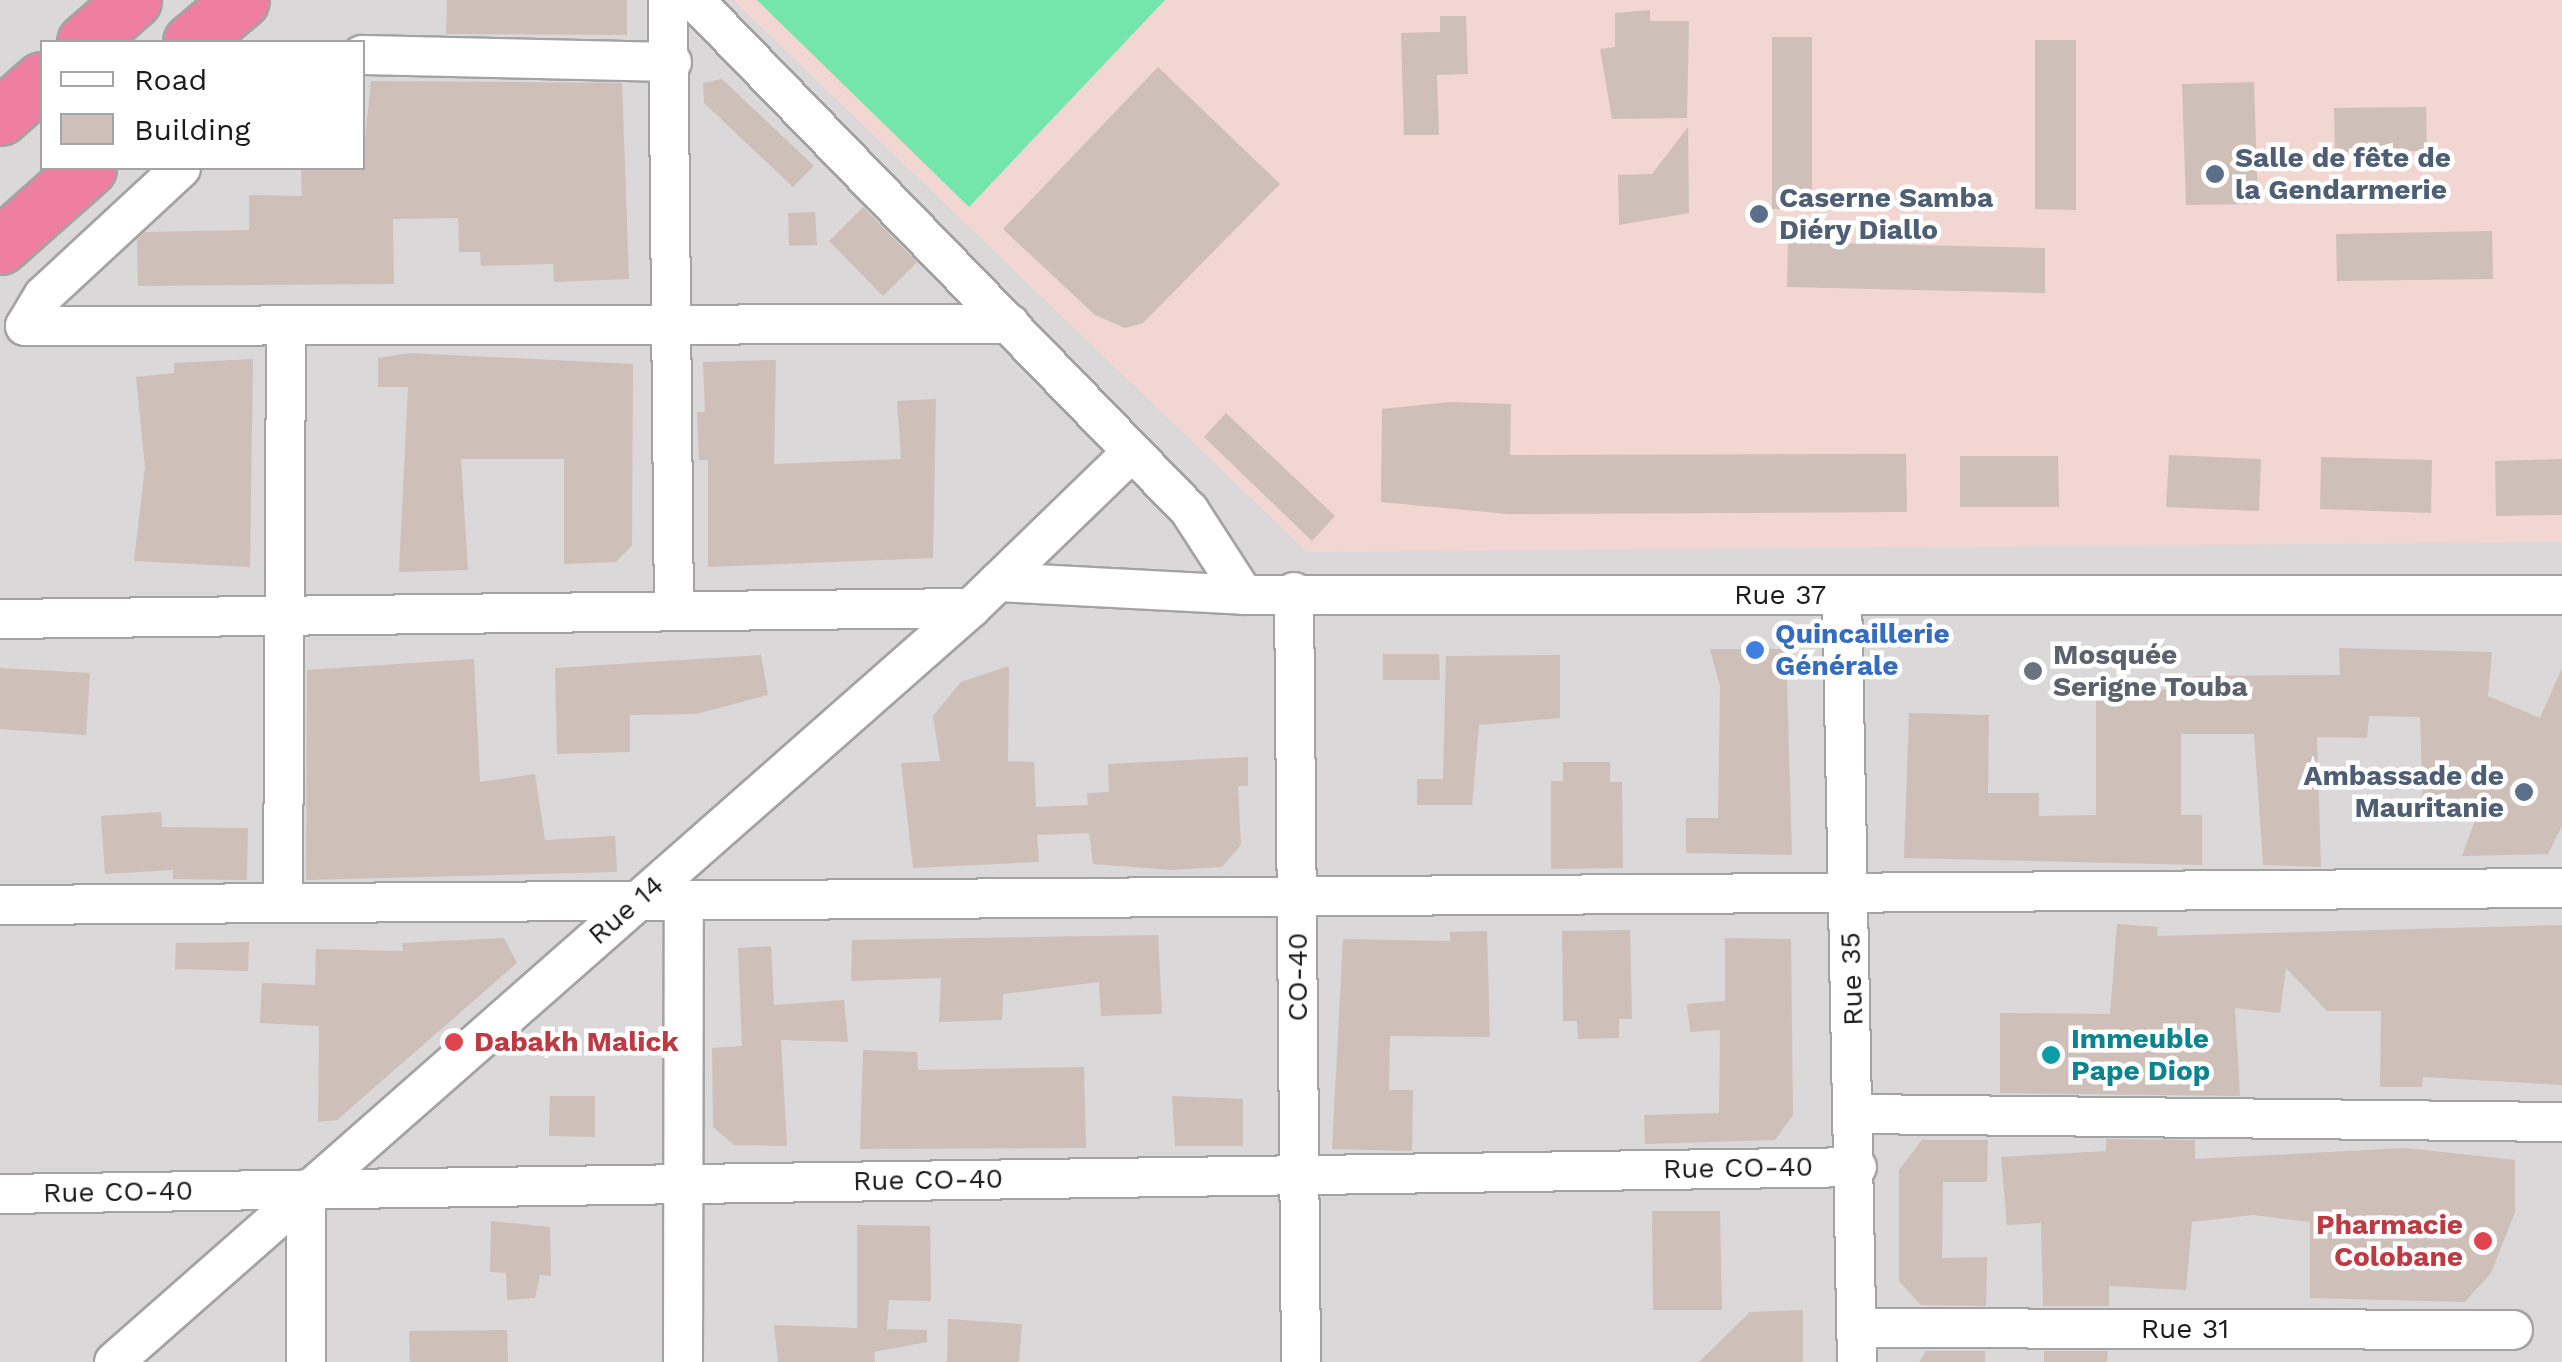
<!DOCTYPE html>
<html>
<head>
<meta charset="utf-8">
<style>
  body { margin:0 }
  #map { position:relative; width:2562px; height:1362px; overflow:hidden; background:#eee8e0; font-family:"Work Sans",sans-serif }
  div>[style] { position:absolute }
  .residential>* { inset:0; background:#dad8d9 }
  .military>* { inset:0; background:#f2d6d1 }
  .pitch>* { inset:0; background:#75e6ab }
  .building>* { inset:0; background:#cebfb9 }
  .roads { filter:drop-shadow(2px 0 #a3a3a3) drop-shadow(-2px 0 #a3a3a3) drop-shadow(0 2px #a3a3a3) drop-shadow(0 -2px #a3a3a3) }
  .street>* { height:38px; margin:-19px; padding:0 19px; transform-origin:19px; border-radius:19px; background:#fff }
  .highway>* { height:55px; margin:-27.5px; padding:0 27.5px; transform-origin:27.5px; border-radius:27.5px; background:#ee7fa2 }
  .dots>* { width:28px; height:28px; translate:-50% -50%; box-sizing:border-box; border:5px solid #fff; border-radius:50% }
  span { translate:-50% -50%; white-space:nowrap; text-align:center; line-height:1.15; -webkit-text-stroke:9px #fff; paint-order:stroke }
  .service-label { font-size:28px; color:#4e5e75; font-weight:700 }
  .left { translate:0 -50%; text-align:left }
  .right { translate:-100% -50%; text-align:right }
  .street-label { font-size:28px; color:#1c1c1c }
  .shop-label { font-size:28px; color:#366cbe; font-weight:700 }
  .worship-label { font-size:28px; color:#5b616d; font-weight:700 }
  .culture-label { font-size:28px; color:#0d838f; font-weight:700 }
  .health-label { font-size:28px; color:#be3a42; font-weight:700 }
  .legend { position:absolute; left:40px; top:40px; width:325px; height:130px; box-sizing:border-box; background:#fff; border:2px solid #a4a4a4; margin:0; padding:12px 18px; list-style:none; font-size:30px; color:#1c1c1c }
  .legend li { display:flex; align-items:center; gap:20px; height:50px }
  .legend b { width:50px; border:2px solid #a4a4a4 }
</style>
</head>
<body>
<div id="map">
  <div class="residential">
    <div style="clip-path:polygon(evenodd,0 0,2562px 0,2562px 1362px,0 1362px,0 0,42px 42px,362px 42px,362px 168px,42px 168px,42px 42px)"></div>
  </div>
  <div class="military">
    <div style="clip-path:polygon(733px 0,2562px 0,2562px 542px,1307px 552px)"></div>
  </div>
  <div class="pitch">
    <div style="clip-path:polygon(757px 0,1165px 0,969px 207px)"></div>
  </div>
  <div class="building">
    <div style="clip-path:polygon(447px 0,627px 0,627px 35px,446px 34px)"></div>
    <div style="clip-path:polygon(1650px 10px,1650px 21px,1689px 21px,1687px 118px,1612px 119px,1600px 49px,1615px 47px,1615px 13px)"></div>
    <div style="clip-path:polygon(1440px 16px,1466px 16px,1468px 74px,1437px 75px,1439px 135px,1404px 135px,1401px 33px,1440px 32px)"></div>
    <div style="clip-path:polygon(1772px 37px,1812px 37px,1812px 209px,1772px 209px)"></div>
    <div style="clip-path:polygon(2035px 40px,2076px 40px,2076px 210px,2035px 209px)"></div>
    <div style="clip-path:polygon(1158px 67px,1280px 184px,1143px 323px,1125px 328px,1095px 315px,1003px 229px)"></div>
    <div style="clip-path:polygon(722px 79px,814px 166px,793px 187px,704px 103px,703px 83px)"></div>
    <div style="clip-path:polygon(371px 81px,622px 83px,629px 279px,554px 282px,553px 264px,481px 266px,480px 252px,459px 252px,458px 218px,393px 219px,394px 284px,138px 286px,137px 240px,145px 232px,249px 230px,249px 195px,302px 196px,301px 168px,362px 168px)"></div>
    <div style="clip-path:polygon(2254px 82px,2258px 204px,2186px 205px,2182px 84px)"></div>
    <div style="clip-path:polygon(2426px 107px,2427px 151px,2335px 152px,2334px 108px)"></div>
    <div style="clip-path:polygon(1688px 127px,1689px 213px,1619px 225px,1618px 175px,1652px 174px)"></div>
    <div style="clip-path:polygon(863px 207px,917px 262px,883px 296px,829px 241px)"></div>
    <div style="clip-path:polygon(815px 212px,817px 245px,789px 246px,788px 213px)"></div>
    <div style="clip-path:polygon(2492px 231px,2493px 279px,2337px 281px,2336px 234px)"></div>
    <div style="clip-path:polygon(1788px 242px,2045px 248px,2045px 293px,1787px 287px)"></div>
    <div style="clip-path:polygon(410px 353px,633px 364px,632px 546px,616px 562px,564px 564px,564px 459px,461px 459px,468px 570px,399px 572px,408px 387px,378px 387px,378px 358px)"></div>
    <div style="clip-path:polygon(253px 359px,250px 567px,134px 561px,145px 467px,136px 377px,174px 373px,174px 363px)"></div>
    <div style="clip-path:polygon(776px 360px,774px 464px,901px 459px,897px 401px,936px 399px,933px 558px,708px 567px,708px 460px,699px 460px,697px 412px,705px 412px,703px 362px)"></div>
    <div style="clip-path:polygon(1450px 402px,1511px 404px,1510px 455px,1906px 454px,1907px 512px,1508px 514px,1381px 502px,1382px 409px)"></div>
    <div style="clip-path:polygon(1226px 413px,1335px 516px,1312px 541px,1204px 437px)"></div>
    <div style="clip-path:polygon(2169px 455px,2261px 459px,2259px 511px,2166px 507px)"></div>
    <div style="clip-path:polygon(1960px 456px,2058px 456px,2059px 507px,1960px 507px)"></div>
    <div style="clip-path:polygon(2321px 457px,2432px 460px,2431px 513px,2320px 509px)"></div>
    <div style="clip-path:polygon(2562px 459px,2562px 515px,2496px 516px,2495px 461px)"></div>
    <div style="clip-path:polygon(2339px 648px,2492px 652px,2488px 696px,2540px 718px,2562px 668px,2562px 826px,2548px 854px,2462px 856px,2481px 804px,2423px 803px,2420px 717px,2369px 716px,2367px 738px,2317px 737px,2321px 867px,2263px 865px,2254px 734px,2181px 734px,2181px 815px,2202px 815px,2202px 865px,1904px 858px,1909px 713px,1989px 715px,1988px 793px,2039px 793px,2039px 816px,2096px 815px,2096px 689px,2194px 690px,2194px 676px,2340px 675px)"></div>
    <div style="clip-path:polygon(1710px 649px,1786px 649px,1792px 855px,1686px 853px,1686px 818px,1718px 818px,1720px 686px)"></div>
    <div style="clip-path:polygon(1383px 654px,1439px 654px,1440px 680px,1383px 680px)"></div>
    <div style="clip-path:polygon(761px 655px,768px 695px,696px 714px,630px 715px,630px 752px,557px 754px,555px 668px)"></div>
    <div style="clip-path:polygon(1560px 655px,1560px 718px,1479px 725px,1472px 805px,1417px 805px,1417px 779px,1443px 779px,1446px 656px)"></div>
    <div style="clip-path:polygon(474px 659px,480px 782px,535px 774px,545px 840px,615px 836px,617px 872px,306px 880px,307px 670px)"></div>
    <div style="clip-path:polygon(1009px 666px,1008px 761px,1034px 762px,1036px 807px,1088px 805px,1087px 793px,1109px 792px,1108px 764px,1248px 757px,1248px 786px,1238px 786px,1241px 845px,1222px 867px,1171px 870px,1093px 864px,1089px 833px,1037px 835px,1039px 862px,913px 868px,901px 763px,940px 761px,933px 716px,961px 682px)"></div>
    <div style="clip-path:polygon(0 668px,90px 673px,86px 735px,0 729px)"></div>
    <div style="clip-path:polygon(1563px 762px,1610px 762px,1610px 782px,1622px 782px,1623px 868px,1551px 869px,1551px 781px,1563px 781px)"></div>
    <div style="clip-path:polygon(161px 812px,162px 827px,248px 828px,247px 880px,173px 879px,173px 870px,105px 874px,101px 816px)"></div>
    <div style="clip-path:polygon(2117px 924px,2158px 927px,2157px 936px,2562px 925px,2562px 1085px,2423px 1077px,2422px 1087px,2380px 1087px,2381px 1011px,2327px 1011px,2286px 968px,2280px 1013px,2235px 1008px,2240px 1096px,2000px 1093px,2000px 1013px,2110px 1014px)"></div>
    <div style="clip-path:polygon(1630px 930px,1632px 1019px,1619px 1019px,1619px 1038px,1578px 1039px,1577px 1021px,1563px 1021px,1562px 931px)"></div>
    <div style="clip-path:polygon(1487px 931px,1490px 1037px,1390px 1036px,1389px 1090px,1413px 1090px,1412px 1151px,1332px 1149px,1343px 939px,1450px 941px,1450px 932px)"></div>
    <div style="clip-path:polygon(1158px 935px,1162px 1014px,1101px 1016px,1099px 982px,1003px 994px,1002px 1020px,939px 1022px,941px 978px,851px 981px,852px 940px)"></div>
    <div style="clip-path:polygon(504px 938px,517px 963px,337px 1120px,318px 1122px,319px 1026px,260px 1023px,262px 983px,315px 985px,316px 949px,403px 951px,402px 943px)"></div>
    <div style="clip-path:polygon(1725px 938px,1791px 939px,1793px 1115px,1775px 1140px,1645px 1144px,1644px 1115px,1719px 1113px,1720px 1030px,1690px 1032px,1687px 1004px,1725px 1001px)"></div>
    <div style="clip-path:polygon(249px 942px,248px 971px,175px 969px,176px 943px)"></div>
    <div style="clip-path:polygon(771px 946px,774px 1005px,844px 1000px,848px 1042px,781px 1040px,787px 1146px,734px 1145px,713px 1127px,712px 1048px,742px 1046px,738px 948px)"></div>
    <div style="clip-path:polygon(863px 1050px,917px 1052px,918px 1070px,1084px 1067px,1086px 1148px,860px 1149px)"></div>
    <div style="clip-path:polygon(550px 1096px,595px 1096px,595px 1137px,549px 1136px)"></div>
    <div style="clip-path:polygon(1172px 1096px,1243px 1099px,1243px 1146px,1175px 1146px)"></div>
    <div style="clip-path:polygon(2106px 1139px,2195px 1140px,2195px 1159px,2406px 1148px,2515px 1160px,2515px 1212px,2491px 1273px,2465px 1302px,2310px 1298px,2310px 1222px,2253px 1215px,2192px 1222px,2186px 1290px,2109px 1286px,2109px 1306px,2043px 1306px,2041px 1223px,2007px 1225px,2001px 1157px,2106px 1151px)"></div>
    <div style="clip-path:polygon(1922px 1140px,1988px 1140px,1987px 1182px,1943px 1182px,1942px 1258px,1987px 1257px,1986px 1306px,1921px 1305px,1899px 1281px,1899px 1170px)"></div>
    <div style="clip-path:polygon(1652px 1211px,1720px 1211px,1722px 1310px,1653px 1310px)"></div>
    <div style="clip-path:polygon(491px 1221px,550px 1227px,551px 1276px,540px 1275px,535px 1298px,507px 1300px,506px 1273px,490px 1272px)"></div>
    <div style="clip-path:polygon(857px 1225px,930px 1226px,931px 1301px,889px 1300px,887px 1329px,927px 1330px,927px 1342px,874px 1352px,875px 1362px,778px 1362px,774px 1325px,857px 1328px)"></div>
    <div style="clip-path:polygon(1803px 1310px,1803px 1362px,1699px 1362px,1750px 1312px)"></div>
    <div style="clip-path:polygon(948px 1319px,1022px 1324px,1019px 1362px,947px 1362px)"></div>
    <div style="clip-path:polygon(507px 1330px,508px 1362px,410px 1362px,409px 1331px)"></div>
    <div style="clip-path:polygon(1926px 1351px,1985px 1351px,1985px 1362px,1919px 1362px)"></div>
    <div style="clip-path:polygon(2044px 1351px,2108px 1351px,2107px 1362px,2044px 1362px)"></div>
  </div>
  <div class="roads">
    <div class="street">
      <div style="left:668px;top:0;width:611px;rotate:89.44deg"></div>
      <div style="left:694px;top:0;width:711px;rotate:45.86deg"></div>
      <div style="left:1189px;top:510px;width:101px;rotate:57.1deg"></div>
      <div style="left:362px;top:55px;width:310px;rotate:1.3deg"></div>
      <div style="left:25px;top:326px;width:985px;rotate:-0.12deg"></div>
      <div style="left:25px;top:326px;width:35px;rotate:-59deg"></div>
      <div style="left:43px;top:296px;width:188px;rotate:-42.8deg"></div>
      <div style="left:998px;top:582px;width:246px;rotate:3deg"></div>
      <div style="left:1244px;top:595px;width:1318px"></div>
      <div style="left:1294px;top:592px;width:770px;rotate:89.48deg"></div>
      <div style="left:1842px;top:596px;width:766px;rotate:88.88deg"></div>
      <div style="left:0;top:619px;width:971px;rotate:-0.65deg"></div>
      <div style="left:283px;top:903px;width:574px;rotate:-89.7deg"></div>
      <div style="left:0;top:905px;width:2562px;rotate:-0.38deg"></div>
      <div style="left:1856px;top:1114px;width:706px;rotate:0.65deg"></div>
      <div style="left:0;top:1194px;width:1857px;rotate:-0.83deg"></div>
      <div style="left:1857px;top:1328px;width:656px;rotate:0.17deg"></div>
      <div style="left:114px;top:1362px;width:1141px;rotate:-41.34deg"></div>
      <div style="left:971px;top:608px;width:224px;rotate:-44.1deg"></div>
      <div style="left:306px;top:1362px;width:173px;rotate:-90deg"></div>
      <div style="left:683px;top:1362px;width:462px;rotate:-89.9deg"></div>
    </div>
    <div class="highway">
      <div style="left:85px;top:42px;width:64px;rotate:-41.2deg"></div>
      <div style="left:191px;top:42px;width:65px;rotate:-40deg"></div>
      <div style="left:0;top:117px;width:56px;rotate:-41.4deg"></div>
      <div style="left:0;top:246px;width:118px;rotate:-41.6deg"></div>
    </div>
  </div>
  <div class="dots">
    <div style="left:2215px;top:174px;background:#5c6f8a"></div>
    <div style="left:1759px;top:214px;background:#5c6f8a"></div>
    <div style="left:1755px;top:650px;background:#3f7fe0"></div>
    <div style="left:2033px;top:671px;background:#6b7280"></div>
    <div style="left:2524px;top:792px;background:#5c6f8a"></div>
    <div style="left:454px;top:1042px;background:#e0444e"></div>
    <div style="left:2051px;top:1055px;background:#0f9aa8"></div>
    <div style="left:2483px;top:1241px;background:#e0444e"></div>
  </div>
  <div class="service-label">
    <span class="left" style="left:2235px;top:174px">Salle de fête de<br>la Gendarmerie</span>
    <span class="left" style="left:1779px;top:214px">Caserne Samba<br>Diéry Diallo</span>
    <span class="right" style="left:2504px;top:792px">Ambassade de<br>Mauritanie</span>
  </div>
  <div class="street-label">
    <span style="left:1780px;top:595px">Rue 37</span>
    <span style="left:626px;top:910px;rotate:-41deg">Rue 14</span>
    <span style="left:1298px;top:977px;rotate:-90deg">CO-40</span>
    <span style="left:1852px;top:979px;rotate:-92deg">Rue 35</span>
    <span style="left:1738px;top:1168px;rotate:-1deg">Rue CO-40</span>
    <span style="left:928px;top:1180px;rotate:-1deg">Rue CO-40</span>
    <span style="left:118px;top:1192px;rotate:-1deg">Rue CO-40</span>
    <span style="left:2185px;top:1329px">Rue 31</span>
  </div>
  <div class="shop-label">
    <span class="left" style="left:1775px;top:650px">Quincaillerie<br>Générale</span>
  </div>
  <div class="worship-label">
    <span class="left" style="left:2053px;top:671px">Mosquée<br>Serigne Touba</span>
  </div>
  <div class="culture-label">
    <span class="left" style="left:2071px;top:1055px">Immeuble<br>Pape Diop</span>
  </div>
  <div class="health-label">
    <span class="left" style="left:474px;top:1042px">Dabakh Malick</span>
    <span class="right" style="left:2463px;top:1241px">Pharmacie<br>Colobane</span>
  </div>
  <ul class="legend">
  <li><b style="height:12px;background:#fff"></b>Road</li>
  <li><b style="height:28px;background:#cebfb9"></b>Building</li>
  </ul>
</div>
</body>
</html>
